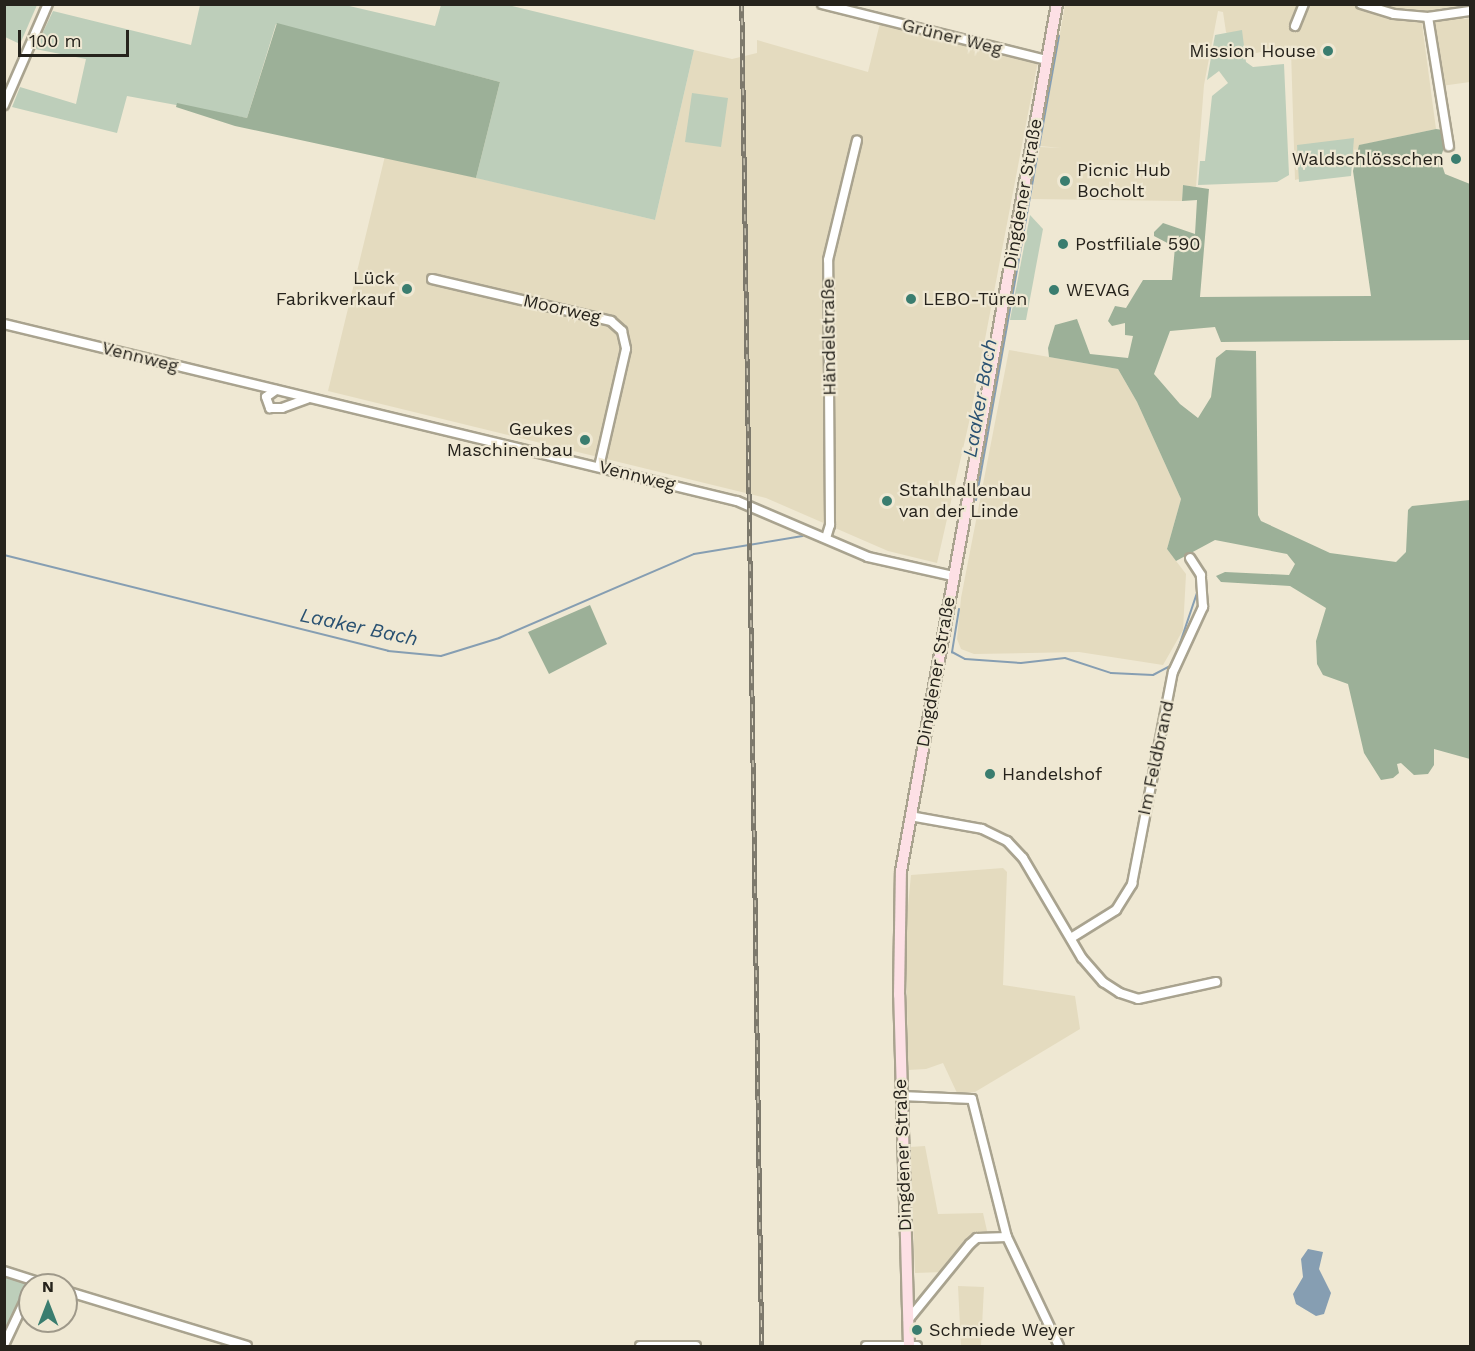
<!DOCTYPE html>
<html>
<head>
<meta charset="utf-8">
<style>
  body { margin:0 }
  #map { position:relative; width:1475px; height:1351px; overflow:hidden; background:#efe8d3; font-family:"Work Sans",sans-serif }
  div>[style] { position:absolute }
  .built>* { inset:0; background:#e4dbbf }
  .green>* { inset:0; background:#bdceba }
  .forest>* { inset:0; background:#9cb098 }
  .water>* { inset:0; background:#869eb2 }
  .stream>* { height:2px; margin:-1px; padding:0 1px; transform-origin:1px; border-radius:1px; background:#869eb2 }
  .roads { filter:drop-shadow(2px 0 #a9a38f) drop-shadow(-2px 0 #a9a38f) drop-shadow(0 2px #a9a38f) drop-shadow(0 -2px #a9a38f) }
  .minor>* { height:8px; margin:-4px; padding:0 4px; transform-origin:4px; border-radius:4px; background:#fff }
  .secondary>* { height:10px; margin:-5px; padding:0 5px; transform-origin:5px; border-radius:5px; background:#fde0e5 }
  .rail>* { height:4.5px; margin-top:-2.25px; transform-origin:0; background:repeating-linear-gradient(90deg,#efe8d3 0 7px,#7d796c 0 14px); box-sizing:border-box; border-block:2px solid #7d796c }
  .dots>* { width:16px; height:16px; translate:-50% -50%; box-sizing:border-box; border:3px solid #efe8d3; border-radius:50% }
  span { translate:-50% -50%; white-space:nowrap; text-align:center; line-height:1.15; -webkit-text-stroke:4.5px #efe8d3; paint-order:stroke }
  .street-label { font-size:18px; color:#26231c }
  .poi-label { font-size:18px; color:#26231c }
  .right { translate:-100% -50%; text-align:right }
  .left { translate:0 -50%; text-align:left }
  .water-label { font-size:20px; color:#295171; font-style:italic }
  .frame { position:absolute; inset:0; border:6px solid #26231c; pointer-events:none }
  .north { position:absolute; left:18px; top:1273px; width:60px; height:60px; box-sizing:border-box; background:#efe8d3; border:2px solid #9f998a; border-radius:50%; rotate:0deg; font-size:16px; font-weight:700; line-height:24px; text-align:center; color:#26231c }
  .north::after { content:''; display:block; margin:auto; width:21px; height:27px; background:#3a7d6f; clip-path:polygon(50% 0,100% 100%,50% 72%,0 100%) }
  .scale { position:absolute; left:18px; top:30px; width:111px; height:27px; box-sizing:border-box; border:3px solid #26231c; border-top:0; padding-left:8px; font-size:18px; line-height:21px; white-space:nowrap; color:#26231c; -webkit-text-stroke:4px #efe8d3; paint-order:stroke }
</style>
</head>
<body>
<div id="map">
  <div class="built">
    <div style="clip-path:polygon(1464px 4px,1464px 19px,1470px 18px,1470px 82px,1441px 86px,1426px 23px,1422px 24px,1436px 129px,1360px 145px,1354px 164px,1295px 180px,1291px 51px,1282px 47px,1244px 56px,1226px 32px,1223px 12px,1218px 11px,1204px 85px,1196px 187px,1183px 185px,1182px 201px,1031px 199px,1040px 147px,1061px 148px,1040px 146px,1065px 5px)"></div>
    <div style="clip-path:polygon(880px 23px,1038px 61px,970px 418px,937px 563px,888px 551px,766px 498px,328px 391px,385px 156px,655px 220px,694px 50px,732px 59px,757px 53px,757px 40px,868px 72px)"></div>
    <div style="clip-path:polygon(1009px 350px,1118px 369px,1137px 402px,1181px 499px,1167px 549px,1186px 574px,1183px 630px,1163px 665px,1079px 652px,974px 654px,961px 649px,957px 639px,961px 598px)"></div>
    <div style="clip-path:polygon(1003px 868px,1007px 872px,1003px 985px,1075px 996px,1080px 1029px,975px 1092px,957px 1093px,943px 1063px,926px 1069px,908px 1070px,906px 927px,911px 875px)"></div>
    <div style="clip-path:polygon(925px 1146px,938px 1214px,983px 1213px,988px 1235px,975px 1236px,943px 1272px,915px 1273px,910px 1147px)"></div>
    <div style="clip-path:polygon(958px 1286px,984px 1287px,981px 1346px,961px 1346px)"></div>
  </div>
  <div class="green">
    <div style="clip-path:polygon(4px 5px,37px 5px,20px 44px,5px 37px)"></div>
    <div style="clip-path:polygon(200px 5px,345px 5px,435px 26px,441px 5px,508px 5px,694px 50px,655px 220px,476px 178px,500px 82px,276px 24px,247px 118px,127px 96px,117px 133px,12px 107px,20px 87px,76px 104px,86px 59px,35px 49px,53px 11px,191px 45px)"></div>
    <div style="clip-path:polygon(1242px 30px,1246px 62px,1253px 67px,1284px 64px,1289px 175px,1277px 182px,1198px 185px,1200px 161px,1205px 161px,1212px 96px,1228px 83px,1219px 71px,1207px 80px,1215px 35px)"></div>
    <div style="clip-path:polygon(692px 93px,728px 98px,721px 147px,685px 142px)"></div>
    <div style="clip-path:polygon(1354px 138px,1351px 176px,1299px 182px,1297px 145px)"></div>
    <div style="clip-path:polygon(1030px 215px,1043px 229px,1026px 320px,1010px 320px)"></div>
    <div style="clip-path:polygon(5px 1274px,30px 1282px,5px 1334px)"></div>
  </div>
  <div class="forest">
    <div style="clip-path:polygon(277px 23px,500px 82px,476px 178px,235px 126px,176px 107px,177px 103px,247px 118px)"></div>
    <div style="clip-path:polygon(1436px 129px,1450px 131px,1440px 159px,1445px 174px,1470px 184px,1470px 340px,1221px 342px,1215px 327px,1170px 331px,1154px 374px,1180px 404px,1198px 418px,1211px 397px,1216px 358px,1226px 350px,1256px 351px,1258px 515px,1261px 521px,1330px 553px,1396px 562px,1406px 552px,1408px 510px,1412px 506px,1470px 500px,1470px 759px,1434px 749px,1434px 765px,1428px 774px,1414px 775px,1401px 763px,1397px 764px,1399px 773px,1393px 778px,1381px 780px,1364px 753px,1348px 684px,1323px 675px,1317px 664px,1316px 641px,1326px 608px,1290px 586px,1221px 582px,1216px 576px,1225px 572px,1289px 575px,1295px 564px,1287px 554px,1215px 540px,1176px 561px,1167px 549px,1181px 499px,1137px 402px,1118px 369px,1049px 357px,1048px 348px,1055px 325px,1077px 319px,1090px 354px,1128px 358px,1133px 336px,1125px 335px,1125px 323px,1112px 326px,1108px 321px,1115px 306px,1126px 308px,1143px 280px,1172px 280px,1175px 247px,1154px 236px,1154px 232px,1163px 223px,1195px 234px,1197px 200px,1182px 201px,1183px 185px,1209px 189px,1200px 297px,1371px 296px,1353px 171px,1359px 145px)"></div>
    <div style="clip-path:polygon(590px 605px,607px 644px,549px 674px,528px 632px)"></div>
  </div>
  <div class="water">
    <div style="clip-path:polygon(1308px 1249px,1323px 1252px,1319px 1269px,1331px 1293px,1324px 1314px,1316px 1316px,1296px 1304px,1293px 1294px,1303px 1277px,1301px 1259px)"></div>
  </div>
  <div class="stream">
    <div style="left:1039px;top:147px;width:113px;rotate:-79.8deg"></div>
    <div style="left:976px;top:500px;width:347px;rotate:-79.9deg"></div>
    <div style="left:4px;top:555px;width:396px;rotate:14deg"></div>
    <div style="left:388px;top:651px;width:53px;rotate:5.4deg"></div>
    <div style="left:441px;top:656px;width:61px;rotate:-17.2deg"></div>
    <div style="left:499px;top:638px;width:212px;rotate:-23.3deg"></div>
    <div style="left:694px;top:554px;width:110px;rotate:-9.4deg"></div>
    <div style="left:959px;top:609px;width:44px;rotate:99.2deg"></div>
    <div style="left:952px;top:652px;width:15px;rotate:28deg"></div>
    <div style="left:965px;top:659px;width:56px;rotate:4.1deg"></div>
    <div style="left:1021px;top:663px;width:44px;rotate:-6.5deg"></div>
    <div style="left:1065px;top:658px;width:48px;rotate:18.1deg"></div>
    <div style="left:1111px;top:673px;width:42px;rotate:2.7deg"></div>
    <div style="left:1153px;top:675px;width:19px;rotate:-28deg"></div>
    <div style="left:1170px;top:666px;width:13px;rotate:-61deg"></div>
    <div style="left:1176px;top:655px;width:65px;rotate:-71.3deg"></div>
  </div>
  <div class="roads">
    <div class="minor">
      <div style="left:822px;top:4px;width:232px;rotate:14deg"></div>
      <div style="left:1361px;top:4px;width:34px;rotate:17deg"></div>
      <div style="left:1394px;top:14px;width:34px;rotate:5deg"></div>
      <div style="left:1428px;top:17px;width:42px;rotate:-8.1deg"></div>
      <div style="left:1428px;top:17px;width:131px;rotate:80.8deg"></div>
      <div style="left:1295px;top:26px;width:24px;rotate:-68deg"></div>
      <div style="left:4px;top:105px;width:110px;rotate:-66.5deg"></div>
      <div style="left:432px;top:279px;width:184px;rotate:13.2deg"></div>
      <div style="left:611px;top:321px;width:15px;rotate:42deg"></div>
      <div style="left:622px;top:331px;width:18px;rotate:77deg"></div>
      <div style="left:626px;top:349px;width:121px;rotate:102.9deg"></div>
      <div style="left:4px;top:324px;width:754px;rotate:13.58deg"></div>
      <div style="left:737px;top:501px;width:142px;rotate:23.1deg"></div>
      <div style="left:868px;top:557px;width:87px;rotate:12.6deg"></div>
      <div style="left:276px;top:390px;width:12px;rotate:145deg"></div>
      <div style="left:266px;top:397px;width:12px;rotate:70deg"></div>
      <div style="left:270px;top:408px;width:12px"></div>
      <div style="left:282px;top:408px;width:27px;rotate:-20deg"></div>
      <div style="left:826px;top:538px;width:14px;rotate:-73deg"></div>
      <div style="left:830px;top:525px;width:265px;rotate:-90.4deg"></div>
      <div style="left:828px;top:260px;width:123px;rotate:-76.4deg"></div>
      <div style="left:910px;top:816px;width:73px;rotate:10.2deg"></div>
      <div style="left:982px;top:829px;width:28px;rotate:26deg"></div>
      <div style="left:1007px;top:841px;width:23px;rotate:47deg"></div>
      <div style="left:1023px;top:858px;width:116px;rotate:59.5deg"></div>
      <div style="left:1082px;top:958px;width:32px;rotate:49deg"></div>
      <div style="left:1103px;top:982px;width:20px;rotate:33deg"></div>
      <div style="left:1120px;top:993px;width:19px;rotate:18deg"></div>
      <div style="left:1138px;top:999px;width:80px;rotate:-12.3deg"></div>
      <div style="left:1071px;top:938px;width:53px;rotate:-31.9deg"></div>
      <div style="left:1116px;top:910px;width:31px;rotate:-58deg"></div>
      <div style="left:1132px;top:884px;width:216px;rotate:-79.1deg"></div>
      <div style="left:1173px;top:672px;width:72px;rotate:-65.2deg"></div>
      <div style="left:1203px;top:607px;width:32px;rotate:-94deg"></div>
      <div style="left:1201px;top:575px;width:20px;rotate:-123deg"></div>
      <div style="left:901px;top:1096px;width:71px;rotate:2.4deg"></div>
      <div style="left:972px;top:1099px;width:142px;rotate:75.8deg"></div>
      <div style="left:1007px;top:1237px;width:121px;rotate:64.5deg"></div>
      <div style="left:4px;top:1271px;width:46px;rotate:17.7deg"></div>
      <div style="left:66px;top:1291px;width:189px;rotate:16.9deg"></div>
      <div style="left:908px;top:1320px;width:98px;rotate:-50.8deg"></div>
      <div style="left:970px;top:1244px;width:9px;rotate:-41deg"></div>
      <div style="left:977px;top:1238px;width:30px;rotate:-2deg"></div>
      <div style="left:4px;top:1345px;width:61px;rotate:-64.7deg"></div>
      <div style="left:640px;top:1346px;width:56px"></div>
      <div style="left:866px;top:1346px;width:51px"></div>
    </div>
    <div class="secondary">
      <div style="left:909px;top:1346px;width:351px;rotate:-91.6deg"></div>
      <div style="left:899px;top:995px;width:124px;rotate:-89.1deg"></div>
      <div style="left:901px;top:871px;width:881px;rotate:-79.8deg"></div>
    </div>
  </div>
  <div class="rail">
    <div style="left:742px;top:4px;width:1342px;rotate:89.15deg"></div>
  </div>
  <div class="dots">
    <div style="left:1328px;top:51px;background:#3a7d6f"></div>
    <div style="left:1456px;top:159px;background:#3a7d6f"></div>
    <div style="left:1065px;top:181px;background:#3a7d6f"></div>
    <div style="left:1063px;top:244px;background:#3a7d6f"></div>
    <div style="left:407px;top:289px;background:#3a7d6f"></div>
    <div style="left:1054px;top:290px;background:#3a7d6f"></div>
    <div style="left:911px;top:299px;background:#3a7d6f"></div>
    <div style="left:585px;top:440px;background:#3a7d6f"></div>
    <div style="left:887px;top:501px;background:#3a7d6f"></div>
    <div style="left:990px;top:774px;background:#3a7d6f"></div>
    <div style="left:917px;top:1330px;background:#3a7d6f"></div>
  </div>
  <div class="street-label">
    <span style="left:952px;top:37px;rotate:14deg">Grüner Weg</span>
    <span style="left:1023px;top:194px;rotate:-80deg">Dingdener Straße</span>
    <span style="left:562px;top:309px;rotate:13deg">Moorweg</span>
    <span style="left:829px;top:337px;rotate:-91deg">Händelstraße</span>
    <span style="left:140px;top:357px;rotate:14deg">Vennweg</span>
    <span style="left:637px;top:476px;rotate:14deg">Vennweg</span>
    <span style="left:936px;top:672px;rotate:-80deg">Dingdener Straße</span>
    <span style="left:1156px;top:758px;rotate:-78deg">Im Feldbrand</span>
    <span style="left:903px;top:1155px;rotate:-92deg">Dingdener Straße</span>
  </div>
  <div class="poi-label">
    <span class="right" style="left:1316px;top:51px">Mission House</span>
    <span class="right" style="left:1444px;top:159px">Waldschlösschen</span>
    <span class="left" style="left:1077px;top:181px">Picnic Hub<br>Bocholt</span>
    <span class="left" style="left:1075px;top:244px">Postfiliale 590</span>
    <span class="right" style="left:395px;top:289px">Lück<br>Fabrikverkauf</span>
    <span class="left" style="left:1066px;top:290px">WEVAG</span>
    <span class="left" style="left:923px;top:299px">LEBO-Türen</span>
    <span class="right" style="left:573px;top:440px">Geukes<br>Maschinenbau</span>
    <span class="left" style="left:899px;top:501px">Stahlhallenbau<br>van der Linde</span>
    <span class="left" style="left:1002px;top:774px">Handelshof</span>
    <span class="left" style="left:929px;top:1330px">Schmiede Weyer</span>
  </div>
  <div class="water-label">
    <span style="left:980px;top:398px;rotate:-80deg">Laaker Bach</span>
    <span style="left:359px;top:627px;rotate:12deg">Laaker Bach</span>
  </div>
  <div class="frame"></div>
  <div class="north">N</div>
  <div class="scale">100 m</div>
</div>
</body>
</html>
